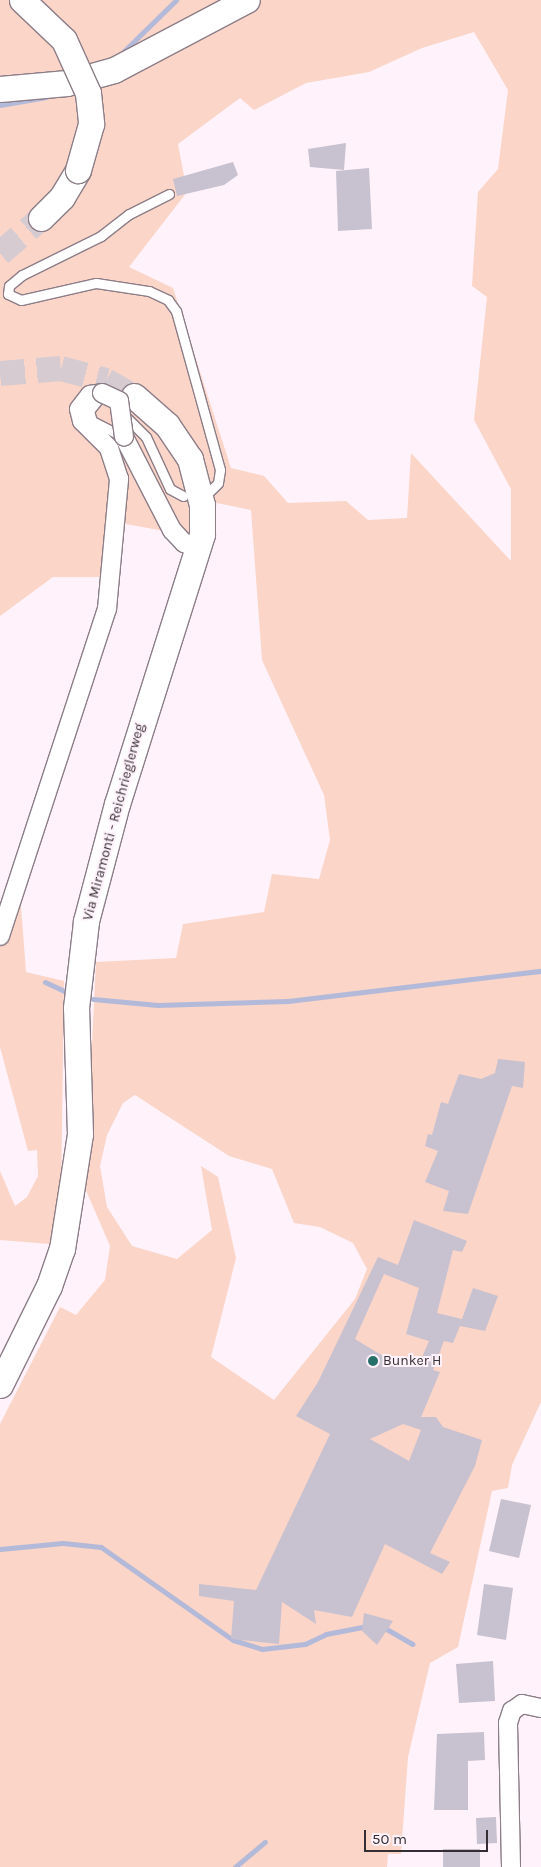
<!DOCTYPE html>
<html>
<head>
<meta charset="utf-8">
<style>
  body { margin:0 }
  #map { position:relative; width:541px; height:1867px; overflow:hidden; background:#fff2fa; font-family:Karla,sans-serif }
  div>[style] { position:absolute }
  .green>* { inset:0; background:#fad5c8 }
  .stream>* { height:5px; margin:-2.5px; padding:0 2.5px; transform-origin:2.5px; border-radius:2.5px; background:#b3b9d9 }
  .building>* { inset:0; background:#c8c1d0 }
  .secondary-tunnel>* { height:25px; margin-top:-12.5px; transform-origin:0; background:repeating-linear-gradient(90deg,#d7cbd2 0 25px,transparent 0 37px) }
  .roads { filter:drop-shadow(1px 0 #8c7d87) drop-shadow(-1px 0 #8c7d87) drop-shadow(0 1px #8c7d87) drop-shadow(0 -1px #8c7d87) }
  .service>* { height:9px; margin:-4.5px; padding:0 4.5px; transform-origin:4.5px; border-radius:4.5px; background:#fff }
  .minor>* { height:18px; margin:-9px; padding:0 9px; transform-origin:9px; border-radius:9px; background:#fff }
  .secondary>* { height:25px; margin:-12.5px; padding:0 12.5px; transform-origin:12.5px; border-radius:12.5px; background:#fff }
  .bridges { filter:drop-shadow(1px 0 #8c7d87) drop-shadow(-1px 0 #8c7d87) drop-shadow(0 1px #8c7d87) drop-shadow(0 -1px #8c7d87) }
  .minor-bridge>* { height:18px; margin:-9px; padding:0 9px; transform-origin:9px; border-radius:9px; background:#fff }
  .secondary-bridge>* { height:25px; margin:-12.5px; padding:0 12.5px; transform-origin:12.5px; border-radius:12.5px; background:#fff }
  .dots>* { width:14px; height:14px; translate:-50% -50%; box-sizing:border-box; border:2px solid #fff2fa; border-radius:50% }
  span { translate:-50% -50%; white-space:nowrap; text-align:center; line-height:1.15; -webkit-text-stroke:4px #fff2fa; paint-order:stroke }
  .street-label { font-size:14px; color:#352f33 }
  .poi-label { font-size:14px; color:#352f33 }
  .left { translate:0 -50%; text-align:left }
  .scale { position:absolute; left:364px; top:1830px; width:124px; height:22px; box-sizing:border-box; border:2px solid #352f33; border-top:0; padding-left:6px; font-size:15px; line-height:18px; white-space:nowrap; color:#352f33; -webkit-text-stroke:4px #fff2fa; paint-order:stroke }
</style>
</head>
<body>
<div id="map">
  <div class="green">
    <div style="clip-path:polygon(evenodd,0 0,541px 0,541px 1402px,512px 1465px,508px 1488px,492px 1491px,458px 1647px,430px 1663px,408px 1757px,401px 1854px,388px 1854px,387px 1867px,0 1867px,0 1424px,60px 1307px,76px 1315px,105px 1280px,110px 1246px,85px 1188px,96px 962px,176px 958px,183px 924px,264px 912px,272px 874px,319px 879px,330px 840px,324px 795px,262px 660px,251px 510px,217px 503px,192px 536px,109px 521px,100px 577px,53px 577px,0 616px,0 0,474px 32px,508px 90px,498px 169px,478px 192px,472px 286px,487px 297px,474px 420px,511px 489px,511px 561px,411px 453px,407px 518px,368px 520px,346px 501px,288px 503px,264px 476px,231px 468px,173px 288px,129px 267px,187px 192px,178px 144px,240px 98px,254px 110px,306px 83px,369px 72px,422px 48px,474px 32px,0 0,135px 1095px,229px 1156px,272px 1169px,294px 1223px,320px 1227px,353px 1243px,367px 1269px,355px 1299px,274px 1400px,211px 1357px,236px 1258px,218px 1177px,201px 1166px,212px 1230px,177px 1259px,132px 1246px,107px 1207px,100px 1166px,107px 1135px,123px 1103px,135px 1095px)"></div>
    <div style="clip-path:polygon(20px 893px,26px 972px,64px 981px,61px 1198px,50px 1244px,0 1240px,0 1171px,15px 1206px,27px 1197px,38px 1176px,37px 1150px,28px 1151px,0 1047px,0 931px)"></div>
  </div>
  <div class="stream">
    <div style="left:124px;top:51px;width:73px;rotate:-44.4deg"></div>
    <div style="left:0;top:105px;width:47px;rotate:-9.9deg"></div>
    <div style="left:45px;top:982px;width:21px;rotate:25deg"></div>
    <div style="left:93px;top:999px;width:65px;rotate:5.3deg"></div>
    <div style="left:158px;top:1005px;width:130px;rotate:-1.8deg"></div>
    <div style="left:288px;top:1001px;width:255px;rotate:-6.8deg"></div>
    <div style="left:0;top:1549px;width:63px;rotate:-5.4deg"></div>
    <div style="left:63px;top:1543px;width:38px;rotate:6deg"></div>
    <div style="left:101px;top:1547px;width:161px;rotate:35.2deg"></div>
    <div style="left:233px;top:1640px;width:30px;rotate:17deg"></div>
    <div style="left:262px;top:1649px;width:43px;rotate:-6.6deg"></div>
    <div style="left:305px;top:1644px;width:23px;rotate:-25deg"></div>
    <div style="left:326px;top:1634px;width:42px;rotate:-11deg"></div>
    <div style="left:383px;top:1627px;width:34px;rotate:30deg"></div>
    <div style="left:235px;top:1867px;width:39px;rotate:-40deg"></div>
  </div>
  <div class="building">
    <div style="clip-path:polygon(346px 143px,344px 170px,310px 167px,308px 149px)"></div>
    <div style="clip-path:polygon(233px 162px,238px 175px,224px 185px,177px 196px,173px 179px)"></div>
    <div style="clip-path:polygon(369px 168px,372px 229px,338px 231px,336px 171px)"></div>
    <div style="clip-path:polygon(498px 1059px,525px 1062px,523px 1088px,512px 1086px,468px 1214px,443px 1211px,449px 1191px,425px 1182px,438px 1151px,425px 1146px,428px 1134px,432px 1135px,441px 1102px,448px 1104px,459px 1074px,481px 1079px,495px 1073px)"></div>
    <div style="clip-path:polygon(evenodd,414px 1220px,467px 1241px,462px 1252px,453px 1250px,437px 1313px,462px 1319px,473px 1288px,498px 1296px,485px 1331px,460px 1326px,453px 1343px,444px 1341px,433px 1370px,440px 1372px,421px 1417px,436px 1417px,443px 1427px,482px 1440px,475px 1466px,430px 1553px,450px 1562px,442px 1574px,385px 1544px,352px 1617px,314px 1610px,316px 1624px,282px 1602px,279px 1644px,231px 1639px,234px 1601px,199px 1596px,199px 1584px,256px 1590px,330px 1434px,296px 1416px,318px 1382px,378px 1257px,398px 1265px,414px 1220px,384px 1274px,419px 1288px,406px 1334px,429px 1341px,418px 1367px,396px 1364px,355px 1339px,384px 1274px,414px 1220px,403px 1424px,421px 1430px,409px 1461px,370px 1439px,403px 1424px)"></div>
    <div style="clip-path:polygon(501px 1499px,531px 1505px,519px 1558px,489px 1551px)"></div>
    <div style="clip-path:polygon(484px 1584px,513px 1588px,506px 1640px,477px 1635px)"></div>
    <div style="clip-path:polygon(364px 1613px,393px 1621px,377px 1645px,362px 1631px)"></div>
    <div style="clip-path:polygon(493px 1661px,495px 1701px,459px 1703px,456px 1664px)"></div>
    <div style="clip-path:polygon(484px 1732px,485px 1760px,468px 1761px,468px 1810px,434px 1810px,437px 1734px)"></div>
    <div style="clip-path:polygon(496px 1817px,497px 1843px,477px 1844px,476px 1818px)"></div>
    <div style="clip-path:polygon(443px 1849px,480px 1849px,480px 1867px,443px 1867px)"></div>
  </div>
  <div class="secondary-tunnel">
    <div style="left:0;top:253px;width:54px;rotate:-40.5deg"></div>
    <div style="left:0;top:373px;width:61px;rotate:-4.7deg"></div>
    <div style="left:61px;top:368px;width:47px;rotate:14.9deg"></div>
    <div style="left:106px;top:380px;width:32px;rotate:30deg"></div>
  </div>
  <div class="roads">
    <div class="service">
      <div style="left:169px;top:194px;width:45px;rotate:153.4deg"></div>
      <div style="left:129px;top:214px;width:36px;rotate:142deg"></div>
      <div style="left:101px;top:236px;width:88px;rotate:153.7deg"></div>
      <div style="left:22px;top:275px;width:17px;rotate:140deg"></div>
      <div style="left:9px;top:286px;width:8px;rotate:97deg"></div>
      <div style="left:8px;top:294px;width:14px;rotate:25deg"></div>
      <div style="left:21px;top:300px;width:77px;rotate:-12.8deg"></div>
      <div style="left:96px;top:283px;width:54px;rotate:8.6deg"></div>
      <div style="left:149px;top:291px;width:21px;rotate:25deg"></div>
      <div style="left:168px;top:300px;width:14px;rotate:54deg"></div>
      <div style="left:176px;top:311px;width:165px;rotate:74.5deg"></div>
      <div style="left:220px;top:470px;width:13px;rotate:99deg"></div>
      <div style="left:218px;top:483px;width:11px;rotate:135deg"></div>
      <div style="left:97px;top:401px;width:13px;rotate:129deg"></div>
      <div style="left:89px;top:411px;width:10px;rotate:73deg"></div>
      <div style="left:92px;top:421px;width:36px;rotate:27deg"></div>
      <div style="left:121px;top:412px;width:35px;rotate:45deg"></div>
      <div style="left:146px;top:437px;width:57px;rotate:65.2deg"></div>
      <div style="left:170px;top:489px;width:15px;rotate:28deg"></div>
    </div>
    <div class="minor">
      <div style="left:124px;top:437px;width:105px;rotate:62.7deg"></div>
      <div style="left:172px;top:530px;width:18px;rotate:47deg"></div>
      <div style="left:184px;top:543px;width:16px;rotate:22deg"></div>
      <div style="left:0;top:936px;width:344px;rotate:-71.9deg"></div>
      <div style="left:107px;top:609px;width:131px;rotate:-84.7deg"></div>
      <div style="left:119px;top:479px;width:33px;rotate:-108deg"></div>
      <div style="left:109px;top:448px;width:38px;rotate:-135deg"></div>
      <div style="left:82px;top:421px;width:12px;rotate:-104deg"></div>
      <div style="left:79px;top:409px;width:18px;rotate:-52deg"></div>
      <div style="left:90px;top:395px;width:12px;rotate:-9deg"></div>
      <div style="left:511px;top:1867px;width:144px;rotate:-91.2deg"></div>
      <div style="left:508px;top:1723px;width:13px;rotate:-72deg"></div>
      <div style="left:512px;top:1711px;width:12px;rotate:-35deg"></div>
      <div style="left:522px;top:1704px;width:19px;rotate:12deg"></div>
    </div>
    <div class="secondary">
      <div style="left:0;top:89px;width:67px;rotate:-5.1deg"></div>
      <div style="left:67px;top:83px;width:49px;rotate:-15.5deg"></div>
      <div style="left:114px;top:70px;width:150px;rotate:-27.8deg"></div>
      <div style="left:41px;top:218px;width:30px;rotate:-45deg"></div>
      <div style="left:62px;top:197px;width:31px;rotate:-59deg"></div>
      <div style="left:0;top:1385px;width:110px;rotate:-63.7deg"></div>
      <div style="left:49px;top:1286px;width:39px;rotate:-71deg"></div>
      <div style="left:62px;top:1249px;width:116px;rotate:-81.1deg"></div>
      <div style="left:80px;top:1134px;width:126px;rotate:-91.8deg"></div>
      <div style="left:76px;top:1008px;width:88px;rotate:-83.4deg"></div>
      <div style="left:86px;top:921px;width:121px;rotate:-75.2deg"></div>
      <div style="left:117px;top:804px;width:283px;rotate:-72.5deg"></div>
      <div style="left:202px;top:534px;width:29px;rotate:-90deg"></div>
      <div style="left:202px;top:505px;width:48px;rotate:-104.6deg"></div>
      <div style="left:190px;top:459px;width:41px;rotate:-124.1deg"></div>
      <div style="left:167px;top:425px;width:44px;rotate:-138.7deg"></div>
    </div>
  </div>
  <div class="bridges">
    <div class="minor-bridge">
      <div style="left:102px;top:393px;width:19px;rotate:25deg"></div>
      <div style="left:119px;top:401px;width:36px;rotate:82deg"></div>
    </div>
    <div class="secondary-bridge">
      <div style="left:22px;top:0;width:58px;rotate:43.6deg"></div>
      <div style="left:64px;top:40px;width:58px;rotate:65.6deg"></div>
      <div style="left:88px;top:93px;width:31px;rotate:84deg"></div>
      <div style="left:91px;top:124px;width:48px;rotate:105.8deg"></div>
    </div>
  </div>
  <div class="dots">
    <div style="left:373px;top:1361px;background:#277069"></div>
  </div>
  <div class="street-label">
    <span style="left:114px;top:822px;rotate:-75deg">Via Miramonti - Reichrieglerweg</span>
  </div>
  <div class="poi-label">
    <span class="left" style="left:383px;top:1361px">Bunker H</span>
  </div>
  <div class="scale">50 m</div>
</div>
</body>
</html>
